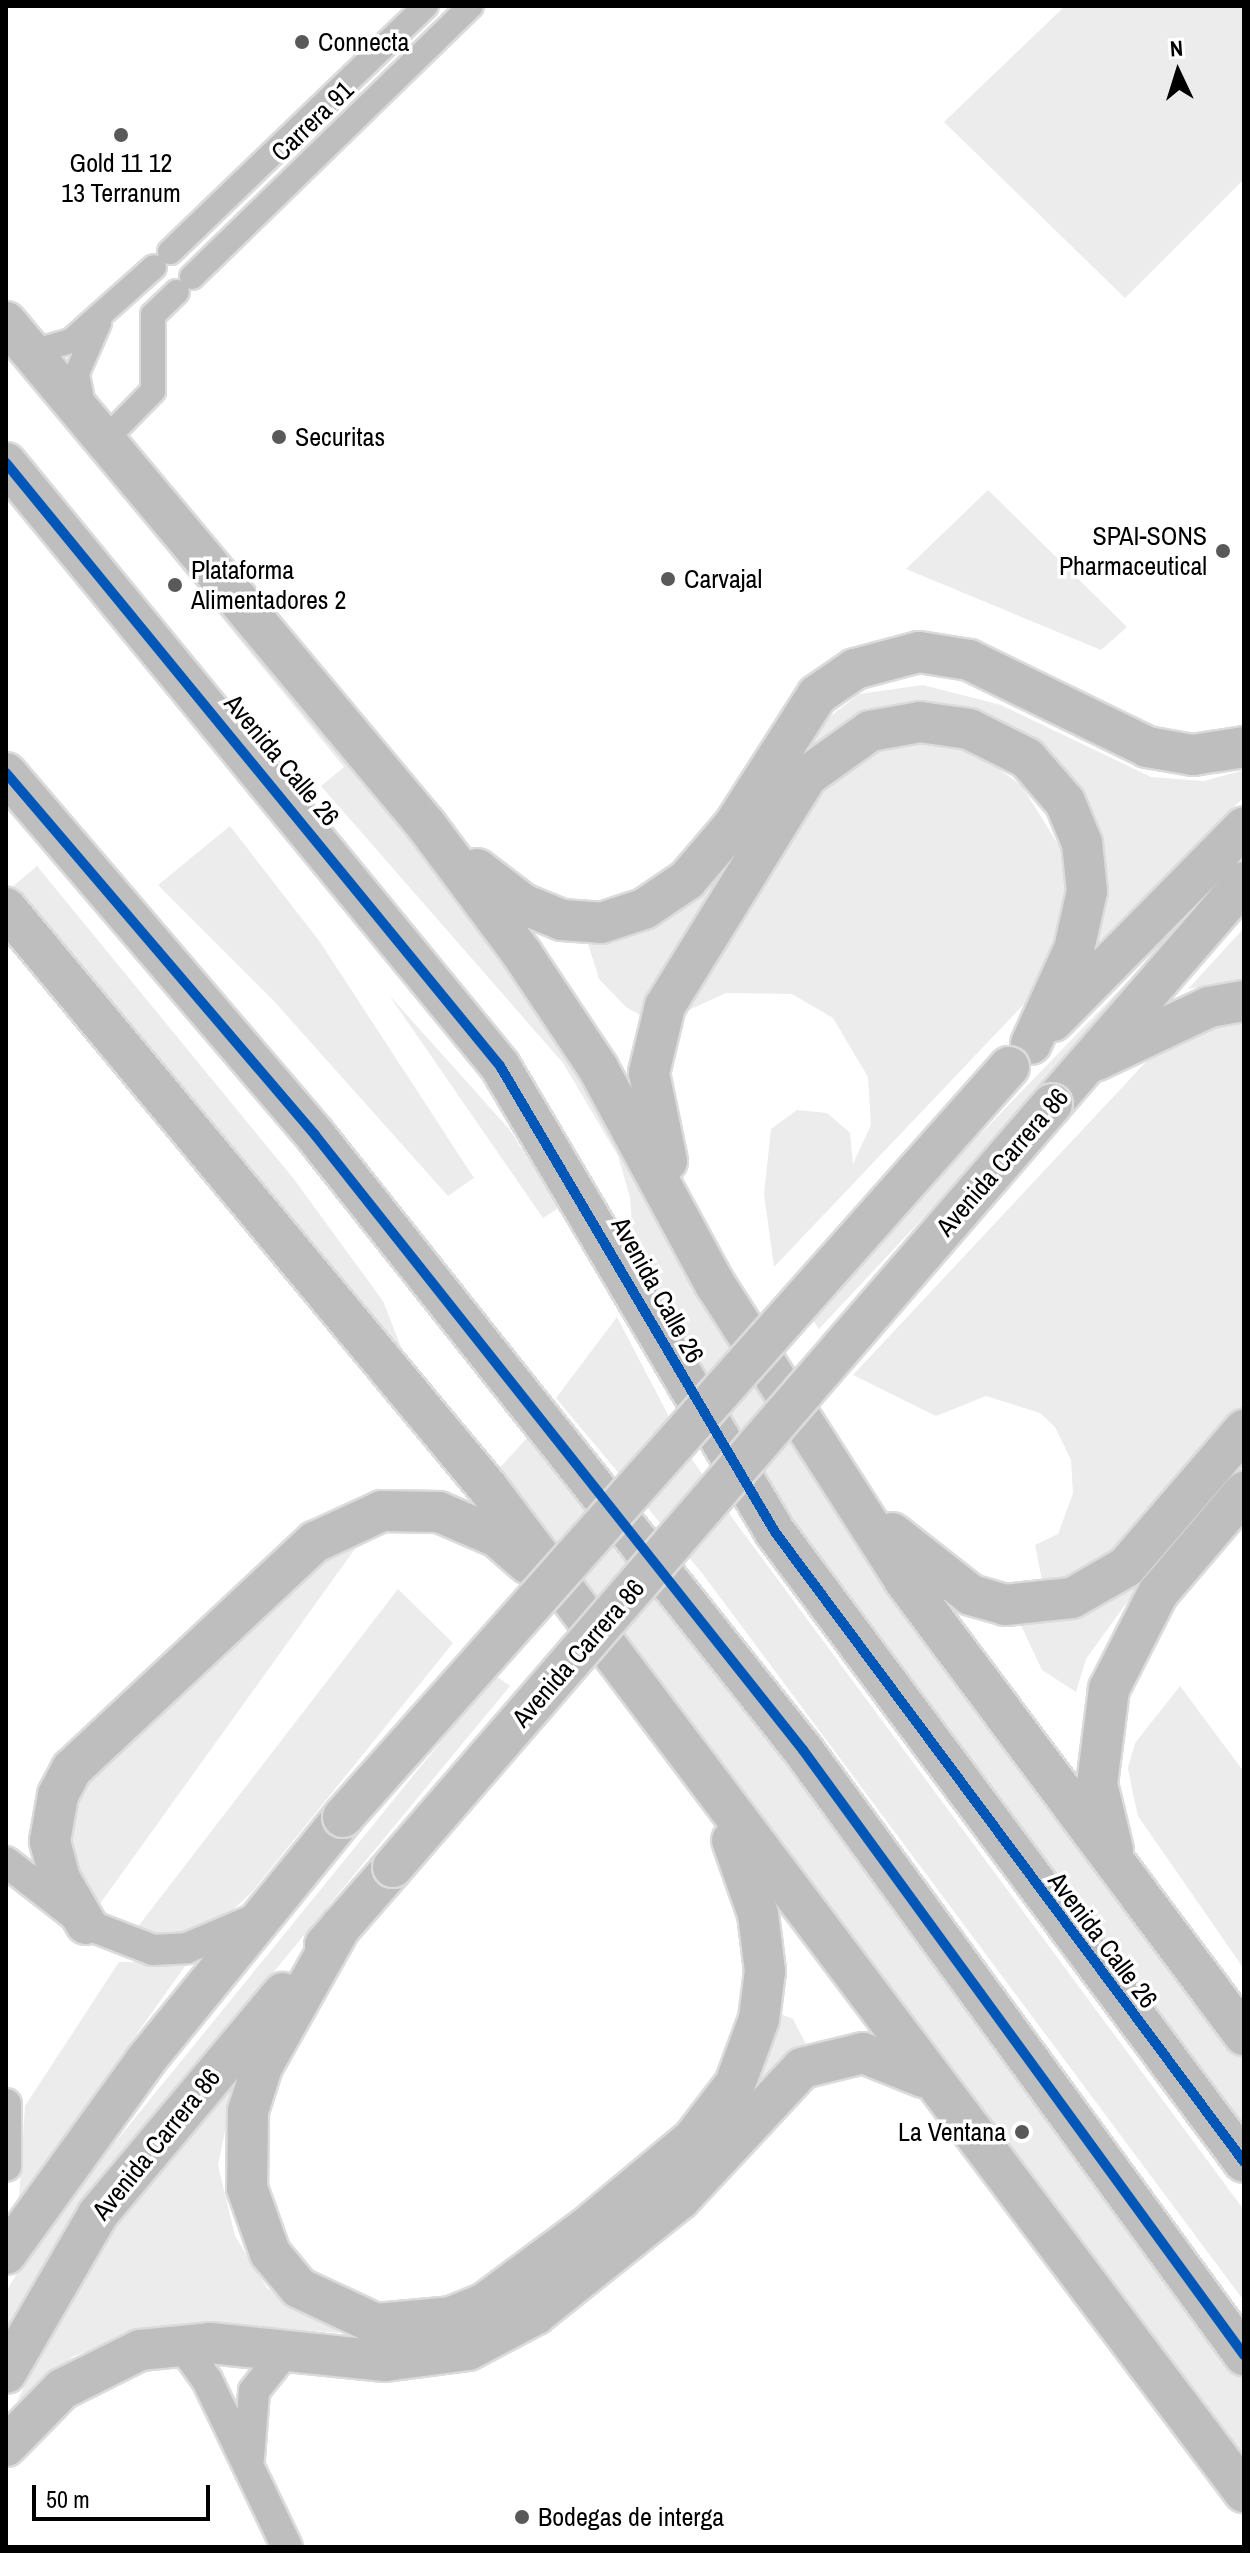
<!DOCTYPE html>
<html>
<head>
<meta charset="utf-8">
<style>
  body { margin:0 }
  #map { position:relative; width:1250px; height:2553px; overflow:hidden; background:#fff; font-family:"Archivo Narrow",sans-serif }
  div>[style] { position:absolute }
  .green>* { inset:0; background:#ececec }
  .roads { filter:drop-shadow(2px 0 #dbdbdb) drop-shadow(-2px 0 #dbdbdb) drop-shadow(0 2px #dbdbdb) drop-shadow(0 -2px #dbdbdb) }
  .minor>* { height:24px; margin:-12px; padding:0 12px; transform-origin:12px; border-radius:12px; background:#bebebe }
  .tertiary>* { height:30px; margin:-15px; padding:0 15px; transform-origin:15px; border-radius:15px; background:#bebebe }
  .primary>* { height:40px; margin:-20px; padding:0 20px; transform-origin:20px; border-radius:20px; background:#bebebe }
  .bridges { filter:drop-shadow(2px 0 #dbdbdb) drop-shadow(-2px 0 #dbdbdb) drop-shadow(0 2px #dbdbdb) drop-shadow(0 -2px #dbdbdb) }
  .primary-bridge>* { height:40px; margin:-20px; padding:0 20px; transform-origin:20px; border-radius:20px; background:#bebebe }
  .cycleway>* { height:10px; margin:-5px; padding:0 5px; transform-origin:5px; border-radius:5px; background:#0057b8 }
  .dots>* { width:22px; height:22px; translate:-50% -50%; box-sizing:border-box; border:4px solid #fff; border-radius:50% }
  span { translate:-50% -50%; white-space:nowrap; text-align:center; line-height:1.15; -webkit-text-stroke:7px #fff; paint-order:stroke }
  .poi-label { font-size:26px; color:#000 }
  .left { translate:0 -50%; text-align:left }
  .right { translate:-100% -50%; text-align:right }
  .street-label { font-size:26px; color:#000 }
  .frame { position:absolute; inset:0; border:8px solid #000; pointer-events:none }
  .north { position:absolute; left:1138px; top:32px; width:80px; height:80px; -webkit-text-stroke:6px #fff; paint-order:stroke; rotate:356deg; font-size:22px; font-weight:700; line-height:32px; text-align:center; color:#000 }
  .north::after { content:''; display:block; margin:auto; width:28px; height:36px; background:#000; clip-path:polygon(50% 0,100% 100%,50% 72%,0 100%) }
  .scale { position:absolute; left:32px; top:2485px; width:178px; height:36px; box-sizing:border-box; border:4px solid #000; border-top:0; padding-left:10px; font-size:24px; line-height:28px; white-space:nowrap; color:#000; -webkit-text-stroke:6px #fff; paint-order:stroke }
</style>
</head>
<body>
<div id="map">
  <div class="green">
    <div style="clip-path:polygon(1065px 6px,1244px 6px,1244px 179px,1125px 298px,944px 122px)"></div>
    <div style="clip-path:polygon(6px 339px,470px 899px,1122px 1894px,1244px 2057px,1244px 2144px,830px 1588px,635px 1266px,630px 1197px,618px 1156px,563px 1063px,321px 786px,344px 767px,6px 354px)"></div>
    <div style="clip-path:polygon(988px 490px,1127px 627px,1101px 650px,906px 569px)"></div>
    <div style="clip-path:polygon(923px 685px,1001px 705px,1151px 777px,1204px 781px,1244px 770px,1244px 797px,1094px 947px,1102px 870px,974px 719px,782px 776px,805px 736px,859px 694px)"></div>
    <div style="clip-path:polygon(914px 739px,973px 750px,1022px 786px,1064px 854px,1070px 907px,1043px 980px,1025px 1003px,774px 1267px,764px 1194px,771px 1129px,797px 1110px,827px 1113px,850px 1133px,853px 1164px,871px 1125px,868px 1077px,833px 1018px,792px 994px,726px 993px,680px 1014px,808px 792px,856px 755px)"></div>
    <div style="clip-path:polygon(230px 826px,320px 942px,474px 1178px,448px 1196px,273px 1000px,158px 885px)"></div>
    <div style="clip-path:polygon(740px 849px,640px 1015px,626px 1007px,599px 979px,587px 940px,650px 927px,683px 909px)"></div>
    <div style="clip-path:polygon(37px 866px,293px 1178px,383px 1301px,410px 1370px,6px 895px,6px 882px,11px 888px)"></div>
    <div style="clip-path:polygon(1244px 928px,1244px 979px,1188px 989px)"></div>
    <div style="clip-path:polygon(1157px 951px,1008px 1127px,819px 1329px,808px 1313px)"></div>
    <div style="clip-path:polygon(389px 995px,509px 1129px,560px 1207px,543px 1218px)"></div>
    <div style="clip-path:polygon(1244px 1017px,1244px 1420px,1130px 1554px,1045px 1595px,1035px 1545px,1058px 1534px,1073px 1493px,1071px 1460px,1055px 1427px,1040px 1413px,986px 1396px,936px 1416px,853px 1375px,1160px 1047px)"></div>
    <div style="clip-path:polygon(617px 1317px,689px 1455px,736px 1523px,1244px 2210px,1244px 2301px,702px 1573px,556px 1398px)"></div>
    <div style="clip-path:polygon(535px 1429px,677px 1602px,1244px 2373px,1244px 2476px,494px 1474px)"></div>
    <div style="clip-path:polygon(335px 1543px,357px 1546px,97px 1908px,65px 1863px,77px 1782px)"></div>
    <div style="clip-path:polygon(1154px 1565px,1086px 1659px,1076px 1692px,1042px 1670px,1018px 1619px,1115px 1595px)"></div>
    <div style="clip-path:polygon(398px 1589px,453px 1643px,251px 1893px,223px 1919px,179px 1937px,133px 1933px)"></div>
    <div style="clip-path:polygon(495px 1675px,510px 1686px,91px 2193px,6px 2332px,6px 2292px,39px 2236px)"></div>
    <div style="clip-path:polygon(1180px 1686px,1244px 1772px,1244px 1969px,1138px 1816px,1133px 1794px,1128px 1768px,1135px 1743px)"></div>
    <div style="clip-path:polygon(119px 1962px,188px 1962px,19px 2199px,25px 2106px)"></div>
    <div style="clip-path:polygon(776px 2012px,793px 2019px,809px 2050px,760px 2091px,751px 2083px)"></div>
    <div style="clip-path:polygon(238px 2068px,218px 2165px,235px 2236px,267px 2288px,340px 2333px,213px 2323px,145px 2329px,74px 2356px,17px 2401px,74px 2290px,166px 2153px)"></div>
  </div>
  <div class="roads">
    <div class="minor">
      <div style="left:170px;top:252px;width:355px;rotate:-43.9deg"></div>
      <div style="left:192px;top:277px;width:389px;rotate:-44.2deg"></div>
      <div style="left:32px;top:352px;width:41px;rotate:-15.8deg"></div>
      <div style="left:71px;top:341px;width:111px;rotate:-41.7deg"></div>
      <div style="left:83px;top:405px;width:33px;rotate:-101deg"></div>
      <div style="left:77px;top:373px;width:55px;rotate:-66.3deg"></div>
      <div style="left:104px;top:441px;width:70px;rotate:-45.6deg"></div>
      <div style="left:153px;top:391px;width:76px;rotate:-90deg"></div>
      <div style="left:153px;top:315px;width:33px;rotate:-44deg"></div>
    </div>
    <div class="tertiary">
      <div style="left:6px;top:1862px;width:101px;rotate:37.8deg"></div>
      <div style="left:86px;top:1924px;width:72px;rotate:21.2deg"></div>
      <div style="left:153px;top:1950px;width:34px;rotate:-3deg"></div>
      <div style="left:187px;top:1948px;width:74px;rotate:-23.1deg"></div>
      <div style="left:6px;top:2104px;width:62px;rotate:90deg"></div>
      <div style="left:181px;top:2344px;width:44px;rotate:54.2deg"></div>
      <div style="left:207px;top:2380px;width:185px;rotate:64.4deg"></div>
      <div style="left:249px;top:2458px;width:67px;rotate:-85.7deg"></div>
      <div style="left:254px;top:2391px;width:50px;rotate:-51.5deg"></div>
    </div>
    <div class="primary">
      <div style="left:6px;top:322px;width:655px;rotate:50.14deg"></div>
      <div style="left:426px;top:825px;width:161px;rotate:53.3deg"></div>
      <div style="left:522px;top:954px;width:137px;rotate:56.3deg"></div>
      <div style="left:598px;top:1068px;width:246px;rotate:61.6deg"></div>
      <div style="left:715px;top:1284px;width:351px;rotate:57.4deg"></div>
      <div style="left:904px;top:1580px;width:568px;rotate:53.23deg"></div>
      <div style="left:6px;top:463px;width:780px;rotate:50.67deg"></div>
      <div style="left:500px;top:1066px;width:541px;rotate:59.45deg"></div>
      <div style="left:775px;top:1532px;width:785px;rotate:53.33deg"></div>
      <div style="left:6px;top:773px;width:476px;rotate:49.5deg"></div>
      <div style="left:315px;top:1135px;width:785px;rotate:51.57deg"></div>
      <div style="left:803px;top:1750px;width:749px;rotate:53.91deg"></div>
      <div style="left:477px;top:869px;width:58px;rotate:37.3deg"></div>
      <div style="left:523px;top:904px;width:42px;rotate:22.3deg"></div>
      <div style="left:562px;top:920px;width:39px;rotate:4deg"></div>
      <div style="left:601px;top:923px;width:45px;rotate:-18deg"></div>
      <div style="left:644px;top:909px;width:52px;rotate:-34deg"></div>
      <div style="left:687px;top:880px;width:72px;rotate:-49.5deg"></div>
      <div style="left:734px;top:825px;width:154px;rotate:-57.4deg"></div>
      <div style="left:817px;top:695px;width:46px;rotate:-34.4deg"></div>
      <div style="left:855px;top:669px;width:66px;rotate:-14.9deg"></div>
      <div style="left:919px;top:652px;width:51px;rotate:9.1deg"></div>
      <div style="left:969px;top:660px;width:198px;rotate:26deg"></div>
      <div style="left:1147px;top:747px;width:47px;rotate:9.9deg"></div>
      <div style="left:1193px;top:755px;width:52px;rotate:-8.9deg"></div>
      <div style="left:6px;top:908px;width:754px;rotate:50.27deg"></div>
      <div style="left:488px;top:1488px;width:1257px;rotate:53.02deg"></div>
      <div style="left:1053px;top:1021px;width:272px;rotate:-45.4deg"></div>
      <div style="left:1095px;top:1061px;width:126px;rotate:-25.3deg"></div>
      <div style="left:1209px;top:1007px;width:36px;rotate:-10deg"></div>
      <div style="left:1052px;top:1104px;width:294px;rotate:-49.1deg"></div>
      <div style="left:667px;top:1161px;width:90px;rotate:-101.6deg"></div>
      <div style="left:649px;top:1073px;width:69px;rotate:-76.6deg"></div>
      <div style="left:665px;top:1006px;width:270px;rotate:-58.3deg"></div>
      <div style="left:807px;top:776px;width:77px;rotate:-35.5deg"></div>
      <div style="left:870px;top:731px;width:51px;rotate:-10.2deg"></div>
      <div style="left:920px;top:722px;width:49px;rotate:8.1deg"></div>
      <div style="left:969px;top:729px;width:65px;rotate:26.6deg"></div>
      <div style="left:1027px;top:758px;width:58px;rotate:49.2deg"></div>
      <div style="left:1065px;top:802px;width:44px;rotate:67.5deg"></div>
      <div style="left:1082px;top:843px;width:48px;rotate:84.1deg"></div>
      <div style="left:1087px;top:891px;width:59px;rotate:102.6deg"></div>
      <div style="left:1074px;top:949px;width:104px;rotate:114.4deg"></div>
      <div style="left:892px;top:1533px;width:100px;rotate:38.1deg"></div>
      <div style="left:971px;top:1595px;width:35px;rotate:16deg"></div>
      <div style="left:1005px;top:1605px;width:67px;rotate:-6deg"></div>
      <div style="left:1072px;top:1598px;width:62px;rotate:-29.9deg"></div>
      <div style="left:1126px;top:1567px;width:181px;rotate:-49.3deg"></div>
      <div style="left:1113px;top:1850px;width:68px;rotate:-103.6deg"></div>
      <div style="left:1097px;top:1784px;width:96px;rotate:-82.8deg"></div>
      <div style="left:1109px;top:1689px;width:108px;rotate:-63deg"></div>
      <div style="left:1158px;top:1593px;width:133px;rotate:-49.6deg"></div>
      <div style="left:86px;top:1924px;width:52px;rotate:-120deg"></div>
      <div style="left:60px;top:1879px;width:39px;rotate:-105deg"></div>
      <div style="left:50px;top:1841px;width:47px;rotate:-80.1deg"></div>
      <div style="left:58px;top:1795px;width:30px;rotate:-62deg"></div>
      <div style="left:72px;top:1769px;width:333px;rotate:-43.1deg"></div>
      <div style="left:315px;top:1542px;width:74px;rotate:-24.8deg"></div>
      <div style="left:382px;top:1511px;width:57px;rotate:1deg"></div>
      <div style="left:439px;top:1512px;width:63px;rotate:23.3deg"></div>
      <div style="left:497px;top:1537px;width:40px;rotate:41deg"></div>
      <div style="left:341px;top:1926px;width:162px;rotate:119.3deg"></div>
      <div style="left:262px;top:2067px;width:46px;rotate:107.7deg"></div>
      <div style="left:248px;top:2111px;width:77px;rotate:90.7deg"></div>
      <div style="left:247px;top:2188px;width:69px;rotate:70.5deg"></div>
      <div style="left:270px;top:2253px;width:45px;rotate:50.4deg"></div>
      <div style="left:299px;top:2288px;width:85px;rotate:25.1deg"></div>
      <div style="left:376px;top:2324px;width:75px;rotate:-5.3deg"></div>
      <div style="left:451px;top:2317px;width:37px;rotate:-22deg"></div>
      <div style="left:485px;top:2303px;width:126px;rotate:-36.6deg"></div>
      <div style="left:586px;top:2228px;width:139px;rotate:-39.8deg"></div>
      <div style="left:693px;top:2139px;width:69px;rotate:-52.6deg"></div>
      <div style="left:735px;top:2084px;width:69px;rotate:-69.7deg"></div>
      <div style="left:759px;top:2019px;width:48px;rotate:-82.9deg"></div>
      <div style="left:765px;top:1971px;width:57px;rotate:-97deg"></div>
      <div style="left:758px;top:1914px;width:78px;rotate:-109.4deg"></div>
      <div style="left:325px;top:1945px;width:103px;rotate:-48.9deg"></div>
      <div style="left:6px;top:2254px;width:238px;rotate:-54.2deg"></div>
      <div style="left:145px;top:2061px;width:314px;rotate:-50.9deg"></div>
      <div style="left:6px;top:2373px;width:184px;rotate:-59.9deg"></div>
      <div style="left:98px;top:2214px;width:288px;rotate:-50.1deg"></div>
      <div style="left:6px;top:2446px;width:80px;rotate:-45.5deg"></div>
      <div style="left:62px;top:2389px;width:87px;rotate:-26.6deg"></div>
      <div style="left:140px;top:2350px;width:70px;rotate:-5.7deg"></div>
      <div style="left:210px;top:2343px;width:176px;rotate:5.9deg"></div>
      <div style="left:385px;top:2361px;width:84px;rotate:-7.5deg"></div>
      <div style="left:468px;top:2350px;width:77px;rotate:-27.9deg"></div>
      <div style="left:536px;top:2314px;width:183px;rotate:-38.6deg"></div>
      <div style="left:679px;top:2200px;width:180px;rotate:-47deg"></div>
      <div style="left:802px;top:2068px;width:63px;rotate:-13.8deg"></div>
      <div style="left:863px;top:2053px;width:65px;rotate:21.8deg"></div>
    </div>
  </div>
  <div class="bridges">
    <div class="primary-bridge">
      <div style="left:343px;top:1817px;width:1003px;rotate:-48.39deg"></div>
      <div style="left:393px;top:1867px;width:1008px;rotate:-49.18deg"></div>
    </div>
  </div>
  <div class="cycleway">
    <div style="left:6px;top:463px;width:780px;rotate:50.67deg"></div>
    <div style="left:500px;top:1066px;width:541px;rotate:59.45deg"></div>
    <div style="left:775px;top:1532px;width:785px;rotate:53.33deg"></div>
    <div style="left:6px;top:773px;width:476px;rotate:49.5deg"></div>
    <div style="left:315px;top:1135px;width:785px;rotate:51.57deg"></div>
    <div style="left:803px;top:1750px;width:749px;rotate:53.91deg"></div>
  </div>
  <div class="dots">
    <div style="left:302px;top:42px;background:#595959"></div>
    <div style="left:121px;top:135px;background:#595959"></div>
    <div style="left:279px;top:437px;background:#595959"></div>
    <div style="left:1223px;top:551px;background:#595959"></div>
    <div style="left:668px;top:579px;background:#595959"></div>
    <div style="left:175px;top:585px;background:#595959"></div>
    <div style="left:1022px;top:2132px;background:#595959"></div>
    <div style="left:522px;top:2517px;background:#595959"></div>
  </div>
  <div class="poi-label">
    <span class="left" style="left:318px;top:42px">Connecta</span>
    <span style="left:121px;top:178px">Gold 11 12<br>13 Terranum</span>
    <span class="left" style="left:295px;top:437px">Securitas</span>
    <span class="right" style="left:1207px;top:551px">SPAI-SONS<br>Pharmaceutical</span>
    <span class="left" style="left:191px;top:585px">Plataforma<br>Alimentadores 2</span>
    <span class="left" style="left:684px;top:579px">Carvajal</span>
    <span class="right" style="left:1006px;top:2132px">La Ventana</span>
    <span class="left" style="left:538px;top:2517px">Bodegas de interga</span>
  </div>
  <div class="street-label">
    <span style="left:312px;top:121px;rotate:-44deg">Carrera 91</span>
    <span style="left:282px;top:760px;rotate:50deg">Avenida Calle 26</span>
    <span style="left:1002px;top:1162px;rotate:-49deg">Avenida Carrera 86</span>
    <span style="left:658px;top:1290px;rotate:61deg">Avenida Calle 26</span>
    <span style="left:578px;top:1653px;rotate:-49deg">Avenida Carrera 86</span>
    <span style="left:1103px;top:1940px;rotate:53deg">Avenida Calle 26</span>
    <span style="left:156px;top:2144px;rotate:-51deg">Avenida Carrera 86</span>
  </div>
  <div class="frame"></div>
  <div class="north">N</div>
  <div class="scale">50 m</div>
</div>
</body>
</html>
